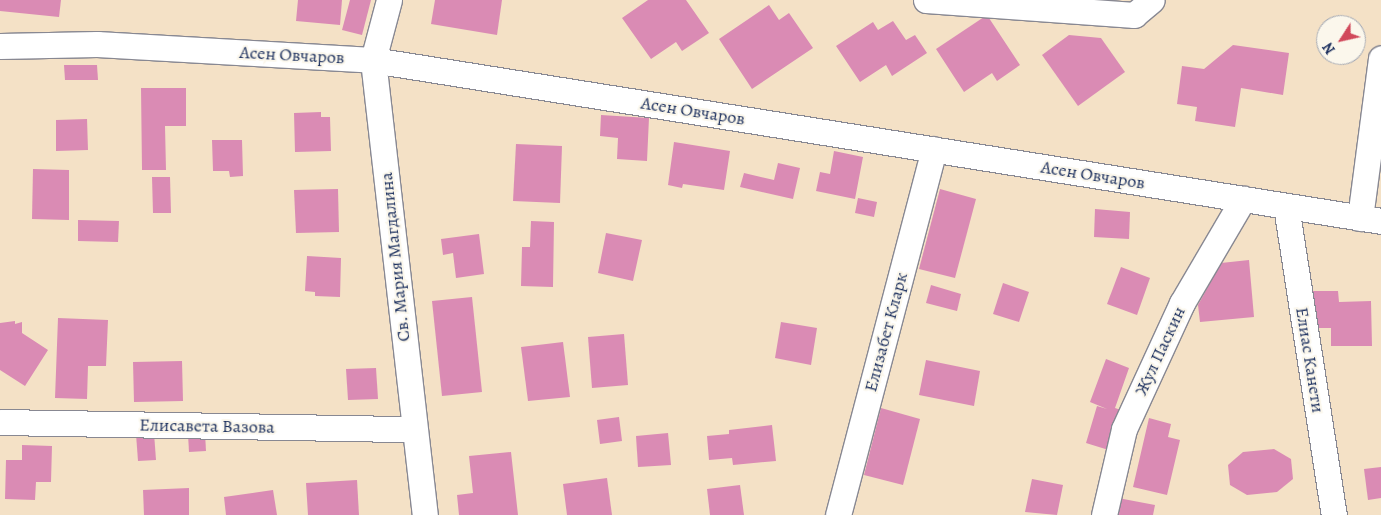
<!DOCTYPE html>
<html>
<head>
<meta charset="utf-8">
<style>
  body { margin:0 }
  #map { position:relative; width:1381px; height:515px; overflow:hidden; background:#f4e1c6; font-family:Alegreya,serif }
  div>[style] { position:absolute }
  .building>* { inset:0; background:#da8bb4 }
  .roads { filter:drop-shadow(1px 0 #888892) drop-shadow(-1px 0 #888892) drop-shadow(0 1px #888892) drop-shadow(0 -1px #888892) }
  .street>* { height:25px; margin:-12.5px; padding:0 12.5px; transform-origin:12.5px; border-radius:12.5px; background:#fff }
  span { translate:-50% -50%; white-space:nowrap; text-align:center; line-height:1.15; -webkit-text-stroke:4px #fbf7ec; paint-order:stroke }
  .street-label { font-size:18px; color:#1b2f5e }
  .north { position:absolute; left:1316px; top:15px; width:50px; height:50px; box-sizing:border-box; background:#fbf7ec; border:1px solid #a1a7b3; border-radius:50%; rotate:235deg; font-size:14px; font-weight:700; line-height:20px; text-align:center; color:#1b2f5e }
  .north::after { content:''; display:block; margin:auto; width:18px; height:22px; background:#d1495b; clip-path:polygon(50% 0,100% 100%,50% 72%,0 100%) }
</style>
</head>
<body>
<div id="map">
  <div class="building">
    <div style="clip-path:polygon(0 0,61px 0,59px 17px,0 11px)"></div>
    <div style="clip-path:polygon(298px 0,342px 0,340px 25px,296px 21px)"></div>
    <div style="clip-path:polygon(350px 0,371px 0,362px 35px,342px 30px)"></div>
    <div style="clip-path:polygon(435px 0,502px 0,497px 35px,431px 24px)"></div>
    <div style="clip-path:polygon(648px 0,686px 0,709px 33px,682px 51px,676px 42px,651px 59px,622px 18px)"></div>
    <div style="clip-path:polygon(769px 5px,779px 20px,789px 13px,813px 48px,752px 89px,719px 39px)"></div>
    <div style="clip-path:polygon(987px 15px,1020px 65px,997px 81px,992px 73px,964px 92px,936px 49px)"></div>
    <div style="clip-path:polygon(893px 21px,906px 40px,915px 35px,927px 53px,892px 76px,886px 65px,860px 82px,836px 46px,873px 22px,878px 30px)"></div>
    <div style="clip-path:polygon(1069px 35px,1101px 38px,1125px 72px,1078px 106px,1042px 55px)"></div>
    <div style="clip-path:polygon(1233px 45px,1289px 53px,1283px 95px,1241px 88px,1235px 127px,1195px 121px,1197px 107px,1177px 104px,1182px 66px,1204px 69px)"></div>
    <div style="clip-path:polygon(64px 65px,97px 65px,98px 80px,65px 80px)"></div>
    <div style="clip-path:polygon(141px 88px,186px 88px,186px 126px,165px 126px,166px 170px,142px 170px)"></div>
    <div style="clip-path:polygon(321px 112px,321px 117px,330px 117px,331px 151px,295px 152px,294px 113px)"></div>
    <div style="clip-path:polygon(601px 115px,649px 118px,647px 161px,617px 159px,618px 138px,600px 136px)"></div>
    <div style="clip-path:polygon(87px 119px,88px 150px,56px 151px,56px 120px)"></div>
    <div style="clip-path:polygon(212px 140px,242px 140px,243px 176px,230px 177px,229px 171px,213px 171px)"></div>
    <div style="clip-path:polygon(674px 142px,730px 151px,724px 190px,683px 184px,682px 188px,668px 185px)"></div>
    <div style="clip-path:polygon(516px 144px,562px 146px,560px 203px,513px 201px)"></div>
    <div style="clip-path:polygon(834px 151px,863px 157px,855px 199px,816px 191px,820px 172px,830px 174px)"></div>
    <div style="clip-path:polygon(778px 163px,800px 168px,793px 199px,740px 187px,744px 173px,774px 180px)"></div>
    <div style="clip-path:polygon(33px 169px,69px 170px,69px 220px,32px 219px)"></div>
    <div style="clip-path:polygon(152px 177px,170px 177px,171px 213px,153px 213px)"></div>
    <div style="clip-path:polygon(338px 189px,339px 232px,296px 233px,294px 190px)"></div>
    <div style="clip-path:polygon(940px 189px,976px 199px,955px 278px,919px 269px)"></div>
    <div style="clip-path:polygon(858px 198px,877px 202px,874px 217px,855px 213px)"></div>
    <div style="clip-path:polygon(1095px 209px,1130px 212px,1129px 239px,1094px 237px)"></div>
    <div style="clip-path:polygon(78px 220px,119px 221px,118px 242px,78px 241px)"></div>
    <div style="clip-path:polygon(531px 221px,554px 222px,553px 287px,521px 286px,522px 247px,530px 247px)"></div>
    <div style="clip-path:polygon(606px 233px,642px 240px,633px 281px,598px 273px)"></div>
    <div style="clip-path:polygon(479px 234px,484px 274px,456px 278px,453px 253px,443px 255px,441px 239px)"></div>
    <div style="clip-path:polygon(307px 256px,341px 258px,340px 297px,315px 296px,315px 292px,305px 291px)"></div>
    <div style="clip-path:polygon(1249px 260px,1254px 317px,1200px 322px,1198px 305px,1221px 263px)"></div>
    <div style="clip-path:polygon(1121px 267px,1150px 278px,1137px 315px,1107px 304px)"></div>
    <div style="clip-path:polygon(1003px 283px,1029px 292px,1019px 322px,993px 314px)"></div>
    <div style="clip-path:polygon(931px 285px,961px 294px,957px 311px,926px 303px)"></div>
    <div style="clip-path:polygon(1311px 291px,1338px 291px,1339px 302px,1371px 301px,1372px 346px,1331px 346px,1331px 328px,1312px 328px)"></div>
    <div style="clip-path:polygon(472px 297px,482px 392px,442px 396px,432px 301px)"></div>
    <div style="clip-path:polygon(58px 318px,108px 320px,106px 366px,88px 366px,87px 399px,55px 398px)"></div>
    <div style="clip-path:polygon(15px 321px,15px 324px,22px 322px,22px 333px,48px 350px,25px 386px,0 370px,0 323px)"></div>
    <div style="clip-path:polygon(781px 322px,817px 328px,811px 365px,775px 358px)"></div>
    <div style="clip-path:polygon(624px 334px,628px 385px,592px 388px,588px 337px)"></div>
    <div style="clip-path:polygon(563px 342px,570px 397px,528px 401px,521px 347px)"></div>
    <div style="clip-path:polygon(1106px 359px,1129px 368px,1115px 408px,1127px 412px,1115px 452px,1086px 443px,1097px 406px,1107px 409px,1090px 402px)"></div>
    <div style="clip-path:polygon(926px 360px,980px 371px,974px 406px,919px 395px)"></div>
    <div style="clip-path:polygon(182px 361px,183px 401px,134px 402px,133px 362px)"></div>
    <div style="clip-path:polygon(376px 368px,378px 399px,348px 400px,346px 369px)"></div>
    <div style="clip-path:polygon(881px 408px,920px 419px,903px 485px,864px 475px)"></div>
    <div style="clip-path:polygon(619px 417px,622px 441px,600px 444px,597px 420px)"></div>
    <div style="clip-path:polygon(1149px 418px,1171px 424px,1168px 437px,1180px 440px,1167px 495px,1133px 487px)"></div>
    <div style="clip-path:polygon(772px 425px,776px 461px,733px 465px,732px 458px,709px 460px,707px 436px,729px 434px,729px 430px)"></div>
    <div style="clip-path:polygon(154px 433px,156px 460px,138px 461px,136px 434px)"></div>
    <div style="clip-path:polygon(205px 433px,206px 451px,189px 452px,188px 434px)"></div>
    <div style="clip-path:polygon(668px 433px,671px 465px,638px 467px,636px 436px)"></div>
    <div style="clip-path:polygon(22px 445px,52px 446px,51px 482px,36px 482px,35px 500px,5px 499px,6px 460px,22px 460px)"></div>
    <div style="clip-path:polygon(1274px 449px,1291px 459px,1293px 479px,1277px 492px,1247px 495px,1230px 485px,1228px 465px,1243px 452px)"></div>
    <div style="clip-path:polygon(511px 452px,518px 515px,459px 515px,457px 495px,473px 493px,469px 456px)"></div>
    <div style="clip-path:polygon(1381px 467px,1381px 498px,1368px 500px,1364px 469px)"></div>
    <div style="clip-path:polygon(607px 478px,612px 515px,567px 515px,563px 484px)"></div>
    <div style="clip-path:polygon(1032px 479px,1063px 485px,1057px 515px,1025px 512px)"></div>
    <div style="clip-path:polygon(357px 480px,359px 515px,308px 515px,306px 483px)"></div>
    <div style="clip-path:polygon(740px 485px,744px 515px,710px 515px,707px 489px)"></div>
    <div style="clip-path:polygon(189px 488px,189px 515px,144px 515px,143px 490px)"></div>
    <div style="clip-path:polygon(273px 490px,277px 515px,226px 515px,224px 497px)"></div>
    <div style="clip-path:polygon(1118px 498px,1155px 505px,1153px 515px,1114px 515px)"></div>
  </div>
  <div class="roads">
    <div class="street">
      <div style="left:389px;top:0;width:62px;rotate:104.9deg"></div>
      <div style="left:373px;top:60px;width:458px;rotate:83.5deg"></div>
      <div style="left:926px;top:0;width:209px;rotate:4.1deg"></div>
      <div style="left:1134px;top:15px;width:23px;rotate:-40deg"></div>
      <div style="left:0;top:46px;width:97px;rotate:-1.2deg"></div>
      <div style="left:97px;top:44px;width:276px;rotate:3.3deg"></div>
      <div style="left:373px;top:60px;width:1021px;rotate:9.07deg"></div>
      <div style="left:1286px;top:206px;width:313px;rotate:81.2deg"></div>
      <div style="left:1360px;top:218px;width:161px;rotate:-82.5deg"></div>
      <div style="left:0;top:422px;width:414px;rotate:1deg"></div>
      <div style="left:838px;top:515px;width:378px;rotate:-75.3deg"></div>
      <div style="left:1104px;top:515px;width:88px;rotate:-76.9deg"></div>
      <div style="left:1124px;top:429px;width:139px;rotate:-65.3deg"></div>
      <div style="left:1182px;top:303px;width:121px;rotate:-59.6deg"></div>
    </div>
  </div>
  <div class="street-label">
    <span style="left:292px;top:55px;rotate:3deg">Асен Овчаров</span>
    <span style="left:693px;top:111px;rotate:9deg">Асен Овчаров</span>
    <span style="left:1093px;top:175px;rotate:9deg">Асен Овчаров</span>
    <span style="left:395px;top:257px;rotate:-96deg">Св. Мария Магдалина</span>
    <span style="left:886px;top:332px;rotate:-75deg">Елизабет Кларк</span>
    <span style="left:1160px;top:351px;rotate:-65deg">Жул Паскин</span>
    <span style="left:1310px;top:360px;rotate:81deg">Елиас Канети</span>
    <span style="left:207px;top:426px;rotate:1deg">Елисавета Вазова</span>
  </div>
  <div class="north">N</div>
</div>
</body>
</html>
